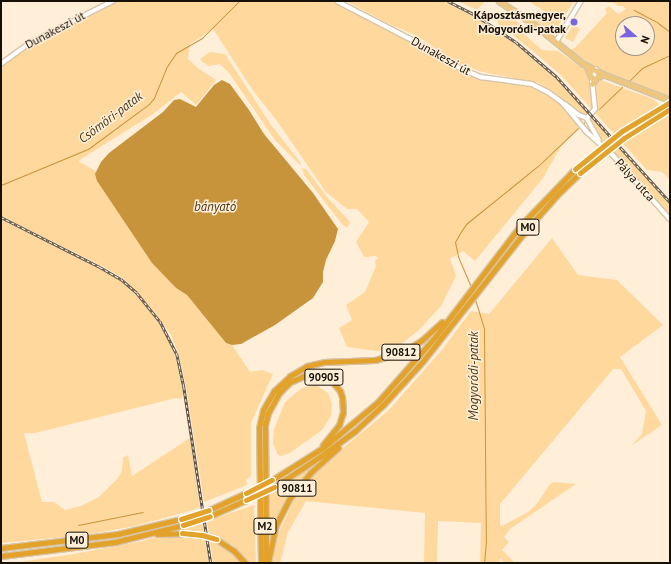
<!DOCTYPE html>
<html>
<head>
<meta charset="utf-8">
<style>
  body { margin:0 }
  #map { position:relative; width:671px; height:564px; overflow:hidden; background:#ffefd9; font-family:"PT Sans",sans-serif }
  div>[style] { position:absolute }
  .green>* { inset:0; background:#ffd89d }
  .water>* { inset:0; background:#c8943b }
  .stream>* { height:1px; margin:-0.5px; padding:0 0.5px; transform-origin:0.5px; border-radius:0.5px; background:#c8943b }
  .roads { filter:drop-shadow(1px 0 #d7c4a8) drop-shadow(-1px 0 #d7c4a8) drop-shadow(0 1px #d7c4a8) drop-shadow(0 -1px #d7c4a8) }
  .minor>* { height:3.5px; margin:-1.75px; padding:0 1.75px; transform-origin:1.75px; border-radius:1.75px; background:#fff }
  .major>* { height:4.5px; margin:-2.25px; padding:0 2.25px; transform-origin:2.25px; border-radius:2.25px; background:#eec77f }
  .highway>* { height:5px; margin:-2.5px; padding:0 2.5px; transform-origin:2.5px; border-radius:2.5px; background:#e3a229 }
  .rail>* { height:2.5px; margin-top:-1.25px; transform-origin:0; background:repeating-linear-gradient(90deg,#ffefd9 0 3px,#5d5447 0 6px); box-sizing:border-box; border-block:1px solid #5d5447 }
  .bridges { filter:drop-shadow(1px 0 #fff) drop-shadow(-1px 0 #fff) drop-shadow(0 1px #fff) drop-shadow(0 -1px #fff) }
  .highway-bridge>* { height:5px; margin:-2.5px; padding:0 2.5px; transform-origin:2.5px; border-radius:2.5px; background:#e3a229 }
  .dots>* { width:11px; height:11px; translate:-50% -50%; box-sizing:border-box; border:2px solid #ffefd9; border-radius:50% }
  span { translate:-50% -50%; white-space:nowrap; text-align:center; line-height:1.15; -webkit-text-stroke:3px #ffefd9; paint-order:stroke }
  .shield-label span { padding:1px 3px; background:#ffefd9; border:1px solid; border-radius:3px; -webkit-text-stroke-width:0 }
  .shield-label { font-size:11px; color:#171007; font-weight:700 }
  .poi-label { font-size:12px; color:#171007; font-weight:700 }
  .right { translate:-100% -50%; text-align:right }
  .street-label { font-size:12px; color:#171007 }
  .water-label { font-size:13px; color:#4e3813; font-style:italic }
  .frame { position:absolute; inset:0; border:2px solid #171007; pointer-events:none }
  .north { position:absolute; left:615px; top:16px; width:40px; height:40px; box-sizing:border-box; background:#ffefd9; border:1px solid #a29685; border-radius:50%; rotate:110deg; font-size:11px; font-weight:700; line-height:16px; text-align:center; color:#171007 }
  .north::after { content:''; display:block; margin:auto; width:14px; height:18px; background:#7a65e0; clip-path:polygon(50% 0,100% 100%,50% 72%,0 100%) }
</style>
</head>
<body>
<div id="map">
  <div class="green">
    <div style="clip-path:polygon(119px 1px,330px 1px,386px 28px,450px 66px,471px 76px,481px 79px,533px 86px,560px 103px,575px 120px,578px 129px,560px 148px,543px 178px,475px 261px,463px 251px,450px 259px,456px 276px,441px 306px,419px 330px,400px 345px,377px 351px,347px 347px,339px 328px,352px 320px,346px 305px,365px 292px,376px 266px,375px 261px,378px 258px,376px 256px,364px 257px,356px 242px,369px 222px,357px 209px,347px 209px,326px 192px,277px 121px,254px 92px,213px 29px,190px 44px,188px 59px,199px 69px,216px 80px,196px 105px,181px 92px,153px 114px,78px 161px,96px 171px,97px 181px,152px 263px,176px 288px,187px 295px,226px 343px,232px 345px,250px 372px,262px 370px,273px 374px,251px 423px,251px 476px,246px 480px,247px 485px,204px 502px,186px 387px,179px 355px,171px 335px,153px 310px,124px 279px,102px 266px,1px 216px,1px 68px,19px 52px,77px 20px)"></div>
    <div style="clip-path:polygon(346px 1px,443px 1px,473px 16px,515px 44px,556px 79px,590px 115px,587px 117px,580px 114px,561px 98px,539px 83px,483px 72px,459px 64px,417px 36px,387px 23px)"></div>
    <div style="clip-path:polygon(458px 1px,485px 1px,477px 10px)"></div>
    <div style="clip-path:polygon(533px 1px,552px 2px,574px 1px,555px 31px,550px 31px,536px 20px,538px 17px,541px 19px,546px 12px,531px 3px)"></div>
    <div style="clip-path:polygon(evenodd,596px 1px,670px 1px,670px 96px,668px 98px,601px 70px,581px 59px,569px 50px,575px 48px,607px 13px,605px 9px,609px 6px,618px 14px,626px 9px,623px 6px,618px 6px,614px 3px,596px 1px,623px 24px,647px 24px,647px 48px,623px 48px,623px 24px)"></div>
    <div style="clip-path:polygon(507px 15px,519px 23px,525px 35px,542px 50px,558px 51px,589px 73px,590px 87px,596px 88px,596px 80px,601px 76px,604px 78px,603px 81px,653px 99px,670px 115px,670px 180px,662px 172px,647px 170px,560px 74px,518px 39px,499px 25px,497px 20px)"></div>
    <div style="clip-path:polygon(573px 25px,580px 29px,573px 42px,565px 38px)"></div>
    <div style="clip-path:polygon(210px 52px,225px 54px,271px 125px,301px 163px,300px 165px,275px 140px,229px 73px,220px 64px,209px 66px,201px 61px,200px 59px)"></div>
    <div style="clip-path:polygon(591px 116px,670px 205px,670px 215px,601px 140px,589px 119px)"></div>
    <div style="clip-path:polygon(302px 168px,306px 169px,327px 197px,350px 222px,347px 228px,342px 224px,304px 175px)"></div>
    <div style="clip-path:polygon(1px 219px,101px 269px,122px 281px,152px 311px,166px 335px,176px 358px,183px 389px,183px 395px,181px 399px,176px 398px,35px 433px,24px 433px,42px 502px,54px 502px,65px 510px,81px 506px,99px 497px,117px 479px,122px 471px,123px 458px,128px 455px,132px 476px,190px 438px,200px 508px,135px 526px,85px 535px,1px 543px)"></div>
    <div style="clip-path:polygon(552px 238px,578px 275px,617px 280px,663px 325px,620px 357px,662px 425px,631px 446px,642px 434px,646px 411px,621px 369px,613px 369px,500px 504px,500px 525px,502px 526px,528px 512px,536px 505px,550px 484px,554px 482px,576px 484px,510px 529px,504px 537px,509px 542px,502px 550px,515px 563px,505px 563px,500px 558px,499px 563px,480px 563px,481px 523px,438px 521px,437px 563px,424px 563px,425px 513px,306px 501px,288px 532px,280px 563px,272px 563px,279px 532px,293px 502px,316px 470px,388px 411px,441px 351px,471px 311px,489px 314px)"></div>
    <div style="clip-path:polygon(316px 385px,328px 393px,332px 404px,331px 416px,322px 430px,290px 453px,281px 456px,278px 455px,273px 444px,274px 429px,285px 402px,302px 388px)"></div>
    <div style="clip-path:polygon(315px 465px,288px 497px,275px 524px,268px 548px,268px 495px)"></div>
    <div style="clip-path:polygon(254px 505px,256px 563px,248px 563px,232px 545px,209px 534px,207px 521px)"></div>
    <div style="clip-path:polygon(202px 523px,209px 563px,13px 563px,74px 554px,142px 541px)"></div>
    <div style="clip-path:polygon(210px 541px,221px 545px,242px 563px,213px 563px)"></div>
  </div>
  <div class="water">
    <div style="clip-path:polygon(222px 80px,230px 84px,249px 110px,264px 134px,313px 193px,338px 229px,335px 241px,326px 260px,323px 272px,323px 282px,313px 298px,275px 325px,241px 344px,232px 345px,226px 343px,187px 295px,176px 288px,152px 263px,97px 181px,95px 174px,101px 162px,109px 153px,163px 112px,174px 100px,180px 99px,196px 107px,214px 85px)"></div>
  </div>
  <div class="stream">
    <div style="left:634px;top:10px;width:27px;rotate:28deg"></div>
    <div style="left:658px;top:23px;width:15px;rotate:37deg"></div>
    <div style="left:629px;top:81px;width:18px;rotate:-45deg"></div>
    <div style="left:642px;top:68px;width:31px;rotate:-25deg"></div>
    <div style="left:599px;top:109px;width:32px;rotate:-44deg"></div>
    <div style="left:583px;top:124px;width:5px;rotate:-53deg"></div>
    <div style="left:1px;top:185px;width:94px;rotate:-22.5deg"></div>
    <div style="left:88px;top:149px;width:76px;rotate:-36.4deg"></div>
    <div style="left:149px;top:104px;width:8px;rotate:-50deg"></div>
    <div style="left:154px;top:98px;width:32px;rotate:-68deg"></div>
    <div style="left:166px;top:68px;width:18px;rotate:-56deg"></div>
    <div style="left:176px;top:53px;width:30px;rotate:-30deg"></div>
    <div style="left:202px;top:38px;width:52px;rotate:-45deg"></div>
    <div style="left:471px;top:287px;width:34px;rotate:-113deg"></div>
    <div style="left:458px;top:256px;width:14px;rotate:-102deg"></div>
    <div style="left:455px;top:242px;width:10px;rotate:-61deg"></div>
    <div style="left:460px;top:233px;width:11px;rotate:-56deg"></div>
    <div style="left:466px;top:224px;width:92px;rotate:-38.9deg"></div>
    <div style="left:538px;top:166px;width:55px;rotate:-43.5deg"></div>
    <div style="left:475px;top:299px;width:30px;rotate:73deg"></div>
    <div style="left:484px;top:328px;width:213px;rotate:89.5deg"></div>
    <div style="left:486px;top:541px;width:22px;rotate:95deg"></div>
    <div style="left:78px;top:525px;width:66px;rotate:-11.3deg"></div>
  </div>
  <div class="roads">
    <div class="minor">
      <div style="left:337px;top:1px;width:96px;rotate:27.4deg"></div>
      <div style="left:422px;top:45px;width:47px;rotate:31deg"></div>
      <div style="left:462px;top:69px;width:21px;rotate:23deg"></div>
      <div style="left:481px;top:77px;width:51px;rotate:7.8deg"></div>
      <div style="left:532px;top:84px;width:18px;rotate:27deg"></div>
      <div style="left:548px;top:92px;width:17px;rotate:36deg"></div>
      <div style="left:562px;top:102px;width:38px;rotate:50deg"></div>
      <div style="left:586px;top:131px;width:36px;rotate:42deg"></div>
      <div style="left:613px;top:155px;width:86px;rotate:48.3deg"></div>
      <div style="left:556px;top:42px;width:48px;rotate:-58.6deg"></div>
      <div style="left:1px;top:64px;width:36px;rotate:-36deg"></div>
      <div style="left:30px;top:43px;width:93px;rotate:-26.8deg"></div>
      <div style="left:565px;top:104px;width:18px;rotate:38deg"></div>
      <div style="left:579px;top:115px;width:9px;rotate:21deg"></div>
      <div style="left:587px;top:118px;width:12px;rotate:-48deg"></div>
      <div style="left:595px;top:109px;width:27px;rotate:-96deg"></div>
      <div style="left:592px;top:82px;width:13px;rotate:-72deg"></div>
      <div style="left:587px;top:118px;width:25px;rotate:61deg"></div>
    </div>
    <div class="major">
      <div style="left:499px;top:1px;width:42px;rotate:33.3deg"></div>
      <div style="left:534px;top:24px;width:62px;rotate:39.1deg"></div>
      <div style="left:582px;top:63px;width:24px;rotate:28deg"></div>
      <div style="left:603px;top:74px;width:72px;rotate:21.2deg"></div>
      <div style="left:587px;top:66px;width:13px;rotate:67deg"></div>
      <div style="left:592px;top:84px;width:7px;rotate:-56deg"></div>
      <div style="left:596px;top:78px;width:8px;rotate:-30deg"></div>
    </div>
    <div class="highway">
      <div style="left:272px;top:480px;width:62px;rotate:-32.4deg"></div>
      <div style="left:324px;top:447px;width:70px;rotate:-39.8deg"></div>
      <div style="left:378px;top:402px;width:88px;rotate:-48.7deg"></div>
      <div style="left:436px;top:336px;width:140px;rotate:-52.6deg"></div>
      <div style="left:521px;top:225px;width:78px;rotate:-46deg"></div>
      <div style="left:274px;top:487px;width:56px;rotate:-33.4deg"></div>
      <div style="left:321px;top:456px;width:42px;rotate:-36.3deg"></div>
      <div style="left:355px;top:431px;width:38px;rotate:-43deg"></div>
      <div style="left:383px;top:405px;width:59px;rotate:-47.7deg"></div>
      <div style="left:423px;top:361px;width:168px;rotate:-51.8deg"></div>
      <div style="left:527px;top:229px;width:45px;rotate:-48.6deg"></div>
      <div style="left:557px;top:195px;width:32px;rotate:-44deg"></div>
      <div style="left:209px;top:510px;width:41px;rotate:-24.7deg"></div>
      <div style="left:210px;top:516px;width:39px;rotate:-24deg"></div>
      <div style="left:157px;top:534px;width:25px;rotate:-2deg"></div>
      <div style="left:216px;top:539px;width:22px;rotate:34deg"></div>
      <div style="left:234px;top:551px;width:16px;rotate:47deg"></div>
      <div style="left:1px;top:548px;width:118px;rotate:-6.8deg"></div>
      <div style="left:118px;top:534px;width:65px;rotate:-13.4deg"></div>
      <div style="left:1px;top:556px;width:115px;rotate:-7deg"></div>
      <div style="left:115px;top:542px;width:70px;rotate:-14deg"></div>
      <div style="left:268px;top:562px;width:38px;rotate:-78deg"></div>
      <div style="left:276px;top:525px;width:30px;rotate:-63deg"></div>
      <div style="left:290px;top:498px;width:32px;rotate:-51deg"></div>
      <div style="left:310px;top:473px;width:38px;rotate:-42deg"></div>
      <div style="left:261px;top:563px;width:135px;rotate:-90.8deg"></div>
      <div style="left:259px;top:428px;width:18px;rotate:-77deg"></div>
      <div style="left:263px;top:410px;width:22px;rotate:-60deg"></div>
      <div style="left:274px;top:391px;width:22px;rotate:-43deg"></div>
      <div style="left:290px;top:376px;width:20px;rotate:-30deg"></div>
      <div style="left:307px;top:366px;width:17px;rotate:-13deg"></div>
      <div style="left:324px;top:362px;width:51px;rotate:-2.2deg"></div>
      <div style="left:375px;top:360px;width:29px;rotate:-16deg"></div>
      <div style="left:403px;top:352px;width:22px;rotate:-32deg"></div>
      <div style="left:422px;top:340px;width:27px;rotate:-42deg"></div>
      <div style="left:266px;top:563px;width:138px;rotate:-90.4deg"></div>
      <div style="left:265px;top:425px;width:12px;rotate:-76deg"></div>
      <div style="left:268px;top:413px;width:23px;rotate:-61deg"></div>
      <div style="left:279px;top:393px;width:16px;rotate:-45deg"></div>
      <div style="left:290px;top:382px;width:15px;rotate:-23deg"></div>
      <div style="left:304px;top:376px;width:10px;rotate:-11deg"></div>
      <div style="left:314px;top:374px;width:17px;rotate:17deg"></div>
      <div style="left:330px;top:379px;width:16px;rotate:50deg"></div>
      <div style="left:340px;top:391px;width:6px;rotate:72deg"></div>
      <div style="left:342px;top:397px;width:15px;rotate:86deg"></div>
      <div style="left:343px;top:412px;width:14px;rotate:107deg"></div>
      <div style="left:339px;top:425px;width:26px;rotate:129deg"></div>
    </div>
  </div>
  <div class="rail">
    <div style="left:448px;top:1px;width:29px;rotate:27deg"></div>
    <div style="left:474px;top:14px;width:50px;rotate:33.7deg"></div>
    <div style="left:516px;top:42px;width:54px;rotate:40.5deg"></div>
    <div style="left:557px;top:77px;width:169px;rotate:47.9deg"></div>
    <div style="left:1px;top:217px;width:111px;rotate:26.8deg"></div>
    <div style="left:100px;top:267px;width:24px;rotate:30deg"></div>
    <div style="left:121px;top:279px;width:21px;rotate:41deg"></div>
    <div style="left:137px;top:293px;width:36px;rotate:51deg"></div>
    <div style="left:160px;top:321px;width:37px;rotate:63deg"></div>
    <div style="left:177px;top:354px;width:34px;rotate:78deg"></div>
    <div style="left:184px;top:387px;width:178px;rotate:81.3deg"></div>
  </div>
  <div class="bridges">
    <div class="highway-bridge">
      <div style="left:575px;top:169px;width:60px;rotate:-39deg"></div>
      <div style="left:622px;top:131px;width:56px;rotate:-31.1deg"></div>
      <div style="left:580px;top:173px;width:56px;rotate:-38.5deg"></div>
      <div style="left:624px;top:138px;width:54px;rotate:-32.2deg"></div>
      <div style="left:246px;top:493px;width:29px;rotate:-27deg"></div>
      <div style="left:246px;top:500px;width:31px;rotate:-25deg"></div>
      <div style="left:181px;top:519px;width:29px;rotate:-18deg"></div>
      <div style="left:183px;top:525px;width:28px;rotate:-18deg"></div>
      <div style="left:182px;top:533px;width:20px;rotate:6deg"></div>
      <div style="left:202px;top:535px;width:15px;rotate:16deg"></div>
    </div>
  </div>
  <div class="dots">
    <div style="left:574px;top:22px;background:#7a65e0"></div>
  </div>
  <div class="shield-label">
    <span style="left:528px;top:227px">M0</span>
    <span style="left:401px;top:352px">90812</span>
    <span style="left:324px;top:377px">90905</span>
    <span style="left:297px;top:488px">90811</span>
    <span style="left:265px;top:526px">M2</span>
    <span style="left:77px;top:540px">M0</span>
  </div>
  <div class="poi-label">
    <span class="right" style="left:566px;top:22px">Káposztásmegyer,<br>Mogyoródi-patak</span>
  </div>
  <div class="street-label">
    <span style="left:55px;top:30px;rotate:-28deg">Dunakeszi út</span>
    <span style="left:441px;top:56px;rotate:29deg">Dunakeszi út</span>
    <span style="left:635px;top:180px;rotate:48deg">Pálya utca</span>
  </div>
  <div class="water-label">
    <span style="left:111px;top:118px;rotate:-37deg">Csömöri-patak</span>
    <span style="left:215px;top:207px">bányató</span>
    <span style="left:474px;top:376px;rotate:-90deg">Mogyoródi-patak</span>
  </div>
  <div class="frame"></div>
  <div class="north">N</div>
</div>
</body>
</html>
